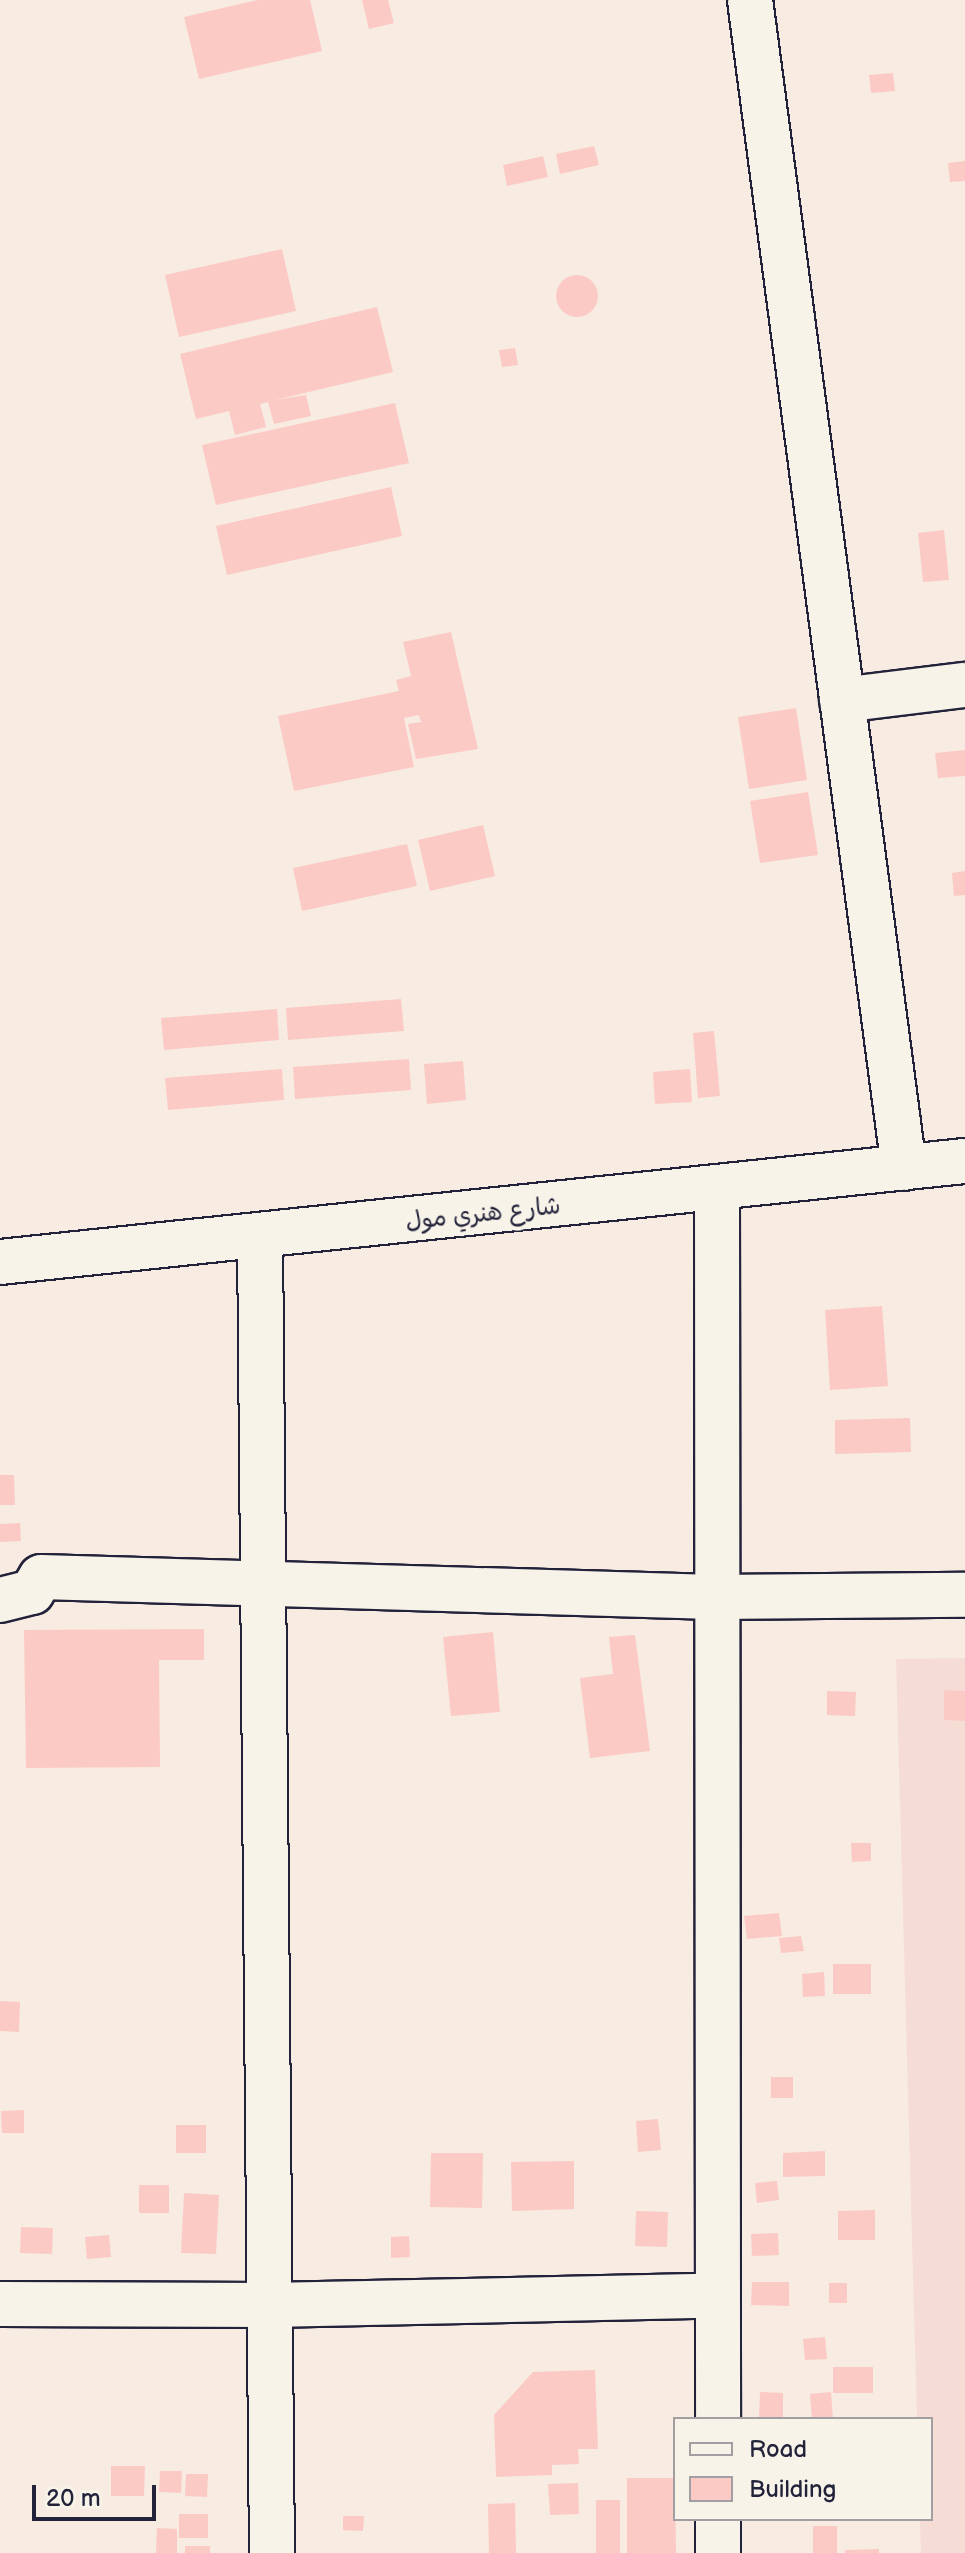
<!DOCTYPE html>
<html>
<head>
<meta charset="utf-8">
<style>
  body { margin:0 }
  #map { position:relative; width:965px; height:2553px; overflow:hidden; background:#f8ebe1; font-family:"Balsamiq Sans","Playpen Sans Arabic",sans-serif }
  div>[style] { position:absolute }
  .built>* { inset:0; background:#f5ddd6 }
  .building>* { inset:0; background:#fbcac5 }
  .round { border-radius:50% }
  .roads { filter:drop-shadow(2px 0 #22223b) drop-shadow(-2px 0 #22223b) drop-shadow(0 2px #22223b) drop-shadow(0 -2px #22223b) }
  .minor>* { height:44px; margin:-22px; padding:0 22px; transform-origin:22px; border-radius:22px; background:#f7f3e8 }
  .trunk>* { height:44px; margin:-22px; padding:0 22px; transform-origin:22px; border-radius:22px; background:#f7f3e8 }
  span { translate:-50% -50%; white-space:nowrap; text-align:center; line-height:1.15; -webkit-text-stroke:8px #f7f3e8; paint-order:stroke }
  .street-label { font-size:24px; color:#22223b }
  .legend { position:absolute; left:673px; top:2417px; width:260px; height:104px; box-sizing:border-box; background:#f7f3e8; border:2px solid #a29fa3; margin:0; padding:10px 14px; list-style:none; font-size:24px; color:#22223b }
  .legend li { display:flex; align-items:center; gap:16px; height:40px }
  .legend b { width:40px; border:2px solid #a29fa3 }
  .scale { position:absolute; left:32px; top:2485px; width:124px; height:36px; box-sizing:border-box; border:4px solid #22223b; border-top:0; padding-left:10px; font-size:24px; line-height:28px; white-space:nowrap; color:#22223b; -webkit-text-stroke:6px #f7f3e8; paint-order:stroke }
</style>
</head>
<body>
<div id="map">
  <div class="built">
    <div style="clip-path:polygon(965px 1658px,965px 2553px,921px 2553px,920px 2519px,931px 2519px,931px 2419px,917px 2419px,896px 1659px)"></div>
  </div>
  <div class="building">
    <div style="clip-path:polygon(257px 0,310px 0,322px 51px,199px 79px,184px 17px)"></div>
    <div style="clip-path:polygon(362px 0,388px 0,394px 23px,369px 29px)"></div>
    <div style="clip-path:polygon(893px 73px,895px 91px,871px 93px,869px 75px)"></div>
    <div style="clip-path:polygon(594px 146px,599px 165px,560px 174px,556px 154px)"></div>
    <div style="clip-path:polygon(543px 156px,548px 177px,507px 186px,503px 165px)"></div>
    <div style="clip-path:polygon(965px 161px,965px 181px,950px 182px,948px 163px)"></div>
    <div style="clip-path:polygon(282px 249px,296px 311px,179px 337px,165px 275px)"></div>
    <div class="round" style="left:556px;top:275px;width:42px;height:42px"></div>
    <div style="clip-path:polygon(377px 307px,393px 372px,275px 400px,306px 395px,311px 416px,274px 424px,268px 402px,260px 404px,266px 427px,235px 435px,229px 411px,196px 419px,180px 354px)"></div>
    <div style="clip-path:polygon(515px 348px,518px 365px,502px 367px,499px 350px)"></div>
    <div style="clip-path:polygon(395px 403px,409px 463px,216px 505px,202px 445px)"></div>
    <div style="clip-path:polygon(391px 487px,402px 536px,227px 575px,216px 526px)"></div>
    <div style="clip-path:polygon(944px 530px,949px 580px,923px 582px,918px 533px)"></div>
    <div style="clip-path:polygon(451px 632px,478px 749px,416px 759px,408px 724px,421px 722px,419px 715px,404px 718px,414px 767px,294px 791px,278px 716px,399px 691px,396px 680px,411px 676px,403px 642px)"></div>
    <div style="clip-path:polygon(796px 708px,807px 780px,749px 789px,738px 717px)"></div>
    <div style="clip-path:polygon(965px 750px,965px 776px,938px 778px,935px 753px)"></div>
    <div style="clip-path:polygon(808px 792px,818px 855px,760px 863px,750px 801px)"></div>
    <div style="clip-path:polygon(483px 825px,495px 876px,430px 891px,418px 840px)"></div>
    <div style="clip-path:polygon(407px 844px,417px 886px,302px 911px,293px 868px)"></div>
    <div style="clip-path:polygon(965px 871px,965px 895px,954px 896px,952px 873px)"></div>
    <div style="clip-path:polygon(401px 999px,404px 1031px,288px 1040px,286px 1008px)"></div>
    <div style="clip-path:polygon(277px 1009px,279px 1040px,164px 1050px,161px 1018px)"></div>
    <div style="clip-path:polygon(714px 1031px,720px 1096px,698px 1098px,693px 1033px)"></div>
    <div style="clip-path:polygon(409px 1059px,411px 1090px,295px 1099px,293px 1067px)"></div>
    <div style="clip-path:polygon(463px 1061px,466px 1100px,427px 1104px,424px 1064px)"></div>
    <div style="clip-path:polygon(282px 1069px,284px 1100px,168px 1110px,165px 1078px)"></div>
    <div style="clip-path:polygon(690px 1069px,692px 1102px,655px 1104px,653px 1072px)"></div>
    <div style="clip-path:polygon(882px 1306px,888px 1386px,830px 1390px,825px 1310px)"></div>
    <div style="clip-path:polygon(910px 1418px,911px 1452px,835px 1454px,835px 1420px)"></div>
    <div style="clip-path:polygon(0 1475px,14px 1475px,15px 1505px,0 1505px)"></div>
    <div style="clip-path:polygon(20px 1523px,21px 1541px,0 1542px,0 1524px)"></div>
    <div style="clip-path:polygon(204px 1629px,204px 1660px,159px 1660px,160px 1767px,26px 1768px,24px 1630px)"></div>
    <div style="clip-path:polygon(493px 1632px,500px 1712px,451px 1716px,443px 1637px)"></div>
    <div style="clip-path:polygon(635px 1635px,650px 1751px,590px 1758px,580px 1678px,613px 1674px,609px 1637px)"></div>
    <div style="clip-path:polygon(944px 1690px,965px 1691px,965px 1721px,944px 1720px)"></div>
    <div style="clip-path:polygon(827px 1691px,856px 1692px,855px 1716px,827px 1715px)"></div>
    <div style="clip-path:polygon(851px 1843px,871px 1843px,871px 1861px,852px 1862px)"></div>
    <div style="clip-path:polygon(779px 1913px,782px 1936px,747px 1939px,744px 1916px)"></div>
    <div style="clip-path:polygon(801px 1936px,804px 1951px,781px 1953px,779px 1938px)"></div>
    <div style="clip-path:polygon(833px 1964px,871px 1964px,871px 1994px,833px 1994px)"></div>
    <div style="clip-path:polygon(824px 1972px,825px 1996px,803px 1997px,802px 1974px)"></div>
    <div style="clip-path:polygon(0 2001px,20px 2002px,19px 2032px,0 2031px)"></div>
    <div style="clip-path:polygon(771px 2077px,793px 2077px,793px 2098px,771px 2098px)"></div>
    <div style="clip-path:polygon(24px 2110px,24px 2133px,2px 2133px,1px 2111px)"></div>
    <div style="clip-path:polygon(658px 2119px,661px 2150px,638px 2152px,636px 2121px)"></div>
    <div style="clip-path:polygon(176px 2125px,206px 2125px,206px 2153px,176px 2153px)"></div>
    <div style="clip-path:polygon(825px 2151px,825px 2176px,783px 2177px,783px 2153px)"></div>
    <div style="clip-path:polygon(431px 2153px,483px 2153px,482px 2208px,430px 2207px)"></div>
    <div style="clip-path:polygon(574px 2161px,574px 2209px,512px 2211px,511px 2162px)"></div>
    <div style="clip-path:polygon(777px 2181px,779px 2200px,757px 2203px,755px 2183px)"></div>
    <div style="clip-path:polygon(139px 2185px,169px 2185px,169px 2213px,139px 2213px)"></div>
    <div style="clip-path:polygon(184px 2193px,219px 2195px,216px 2254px,181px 2253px)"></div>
    <div style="clip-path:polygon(875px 2210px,875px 2240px,838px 2240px,838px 2211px)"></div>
    <div style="clip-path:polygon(636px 2211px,668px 2212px,667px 2247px,635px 2246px)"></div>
    <div style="clip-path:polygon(21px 2227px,53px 2228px,52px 2254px,20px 2253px)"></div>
    <div style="clip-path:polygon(778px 2233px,779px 2255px,752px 2256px,751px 2234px)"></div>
    <div style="clip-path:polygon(109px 2235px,111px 2257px,87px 2259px,85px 2237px)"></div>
    <div style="clip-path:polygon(409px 2236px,410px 2257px,391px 2258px,391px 2237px)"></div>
    <div style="clip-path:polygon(752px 2282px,789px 2282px,789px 2306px,751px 2305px)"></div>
    <div style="clip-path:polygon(829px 2283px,847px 2283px,847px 2303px,829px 2303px)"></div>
    <div style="clip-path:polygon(825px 2337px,827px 2359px,805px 2360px,803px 2339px)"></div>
    <div style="clip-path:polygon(833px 2367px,873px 2367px,873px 2393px,833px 2393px)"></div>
    <div style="clip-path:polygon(595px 2370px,598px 2449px,578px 2449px,579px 2464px,552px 2465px,552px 2475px,496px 2477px,494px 2415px,533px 2372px)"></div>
    <div style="clip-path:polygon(760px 2392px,783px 2393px,783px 2419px,759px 2419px)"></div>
    <div style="clip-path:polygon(831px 2392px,833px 2419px,812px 2419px,810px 2394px)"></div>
    <div style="clip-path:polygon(111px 2466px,145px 2466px,144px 2496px,111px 2496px)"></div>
    <div style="clip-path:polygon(160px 2471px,182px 2471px,181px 2493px,159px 2492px)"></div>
    <div style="clip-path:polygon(186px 2474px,208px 2474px,207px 2497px,185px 2496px)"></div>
    <div style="clip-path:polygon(627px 2478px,675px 2478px,676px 2553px,627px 2553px)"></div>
    <div style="clip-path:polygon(578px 2483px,579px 2514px,550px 2515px,548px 2484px)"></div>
    <div style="clip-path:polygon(596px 2500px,620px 2500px,620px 2553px,596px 2553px)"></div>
    <div style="clip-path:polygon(515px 2503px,516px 2553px,489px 2553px,488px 2504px)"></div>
    <div style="clip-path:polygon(179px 2514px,208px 2514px,208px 2538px,179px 2538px)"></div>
    <div style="clip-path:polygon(343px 2516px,364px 2516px,363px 2531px,343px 2530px)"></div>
    <div style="clip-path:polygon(813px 2526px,837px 2526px,837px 2553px,813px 2553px)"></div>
    <div style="clip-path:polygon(157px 2528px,177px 2529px,177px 2553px,156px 2553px)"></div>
    <div style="clip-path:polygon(185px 2546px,210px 2546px,210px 2553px,185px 2553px)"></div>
    <div style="clip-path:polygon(879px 2549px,879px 2553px,845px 2553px,845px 2550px)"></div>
  </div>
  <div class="roads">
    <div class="minor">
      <div style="left:750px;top:0;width:1178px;rotate:82.49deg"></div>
      <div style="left:842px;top:700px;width:124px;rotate:-7deg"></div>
      <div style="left:717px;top:1190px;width:1229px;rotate:89.95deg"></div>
      <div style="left:260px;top:1237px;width:1316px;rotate:89.48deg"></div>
      <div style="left:0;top:1600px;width:33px;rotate:-14deg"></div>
      <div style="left:32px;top:1592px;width:17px;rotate:-59deg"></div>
      <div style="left:41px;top:1577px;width:673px;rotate:1.7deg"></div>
      <div style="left:714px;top:1597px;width:251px;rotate:-0.5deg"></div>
      <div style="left:0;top:2304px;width:269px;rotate:0.2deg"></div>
      <div style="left:269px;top:2305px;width:448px;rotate:-1.2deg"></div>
      <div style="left:718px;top:2519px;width:34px;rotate:90deg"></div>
    </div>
    <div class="trunk">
      <div style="left:0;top:1262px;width:970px;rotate:-5.98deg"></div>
    </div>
  </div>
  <div class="street-label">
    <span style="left:483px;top:1214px;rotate:-6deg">شارع هنري مول</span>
  </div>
  <ul class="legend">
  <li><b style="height:10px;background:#f7f3e8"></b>Road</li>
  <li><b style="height:22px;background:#fbcac5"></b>Building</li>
  </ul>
  <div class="scale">20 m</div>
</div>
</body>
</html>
